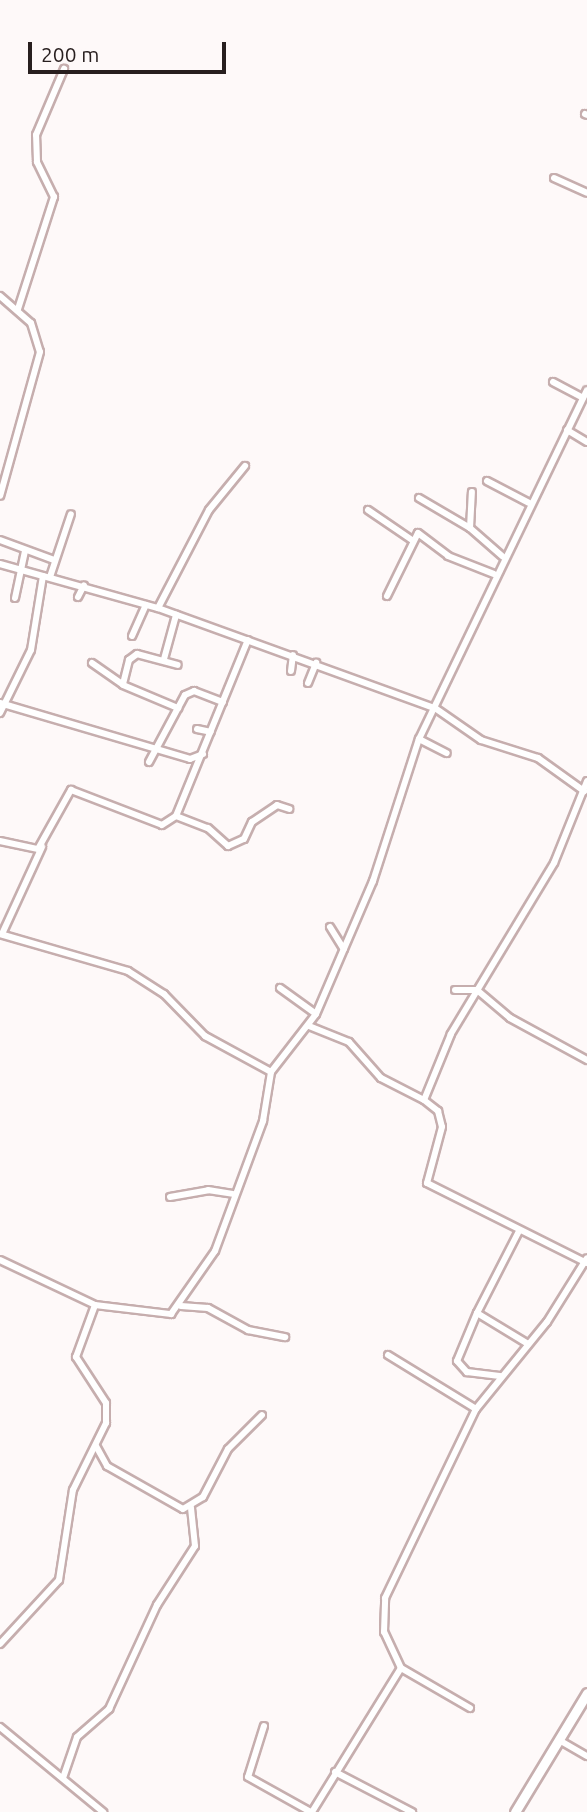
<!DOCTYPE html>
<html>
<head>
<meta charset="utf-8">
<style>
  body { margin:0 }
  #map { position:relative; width:587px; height:1812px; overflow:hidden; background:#fef9f9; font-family:Ubuntu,sans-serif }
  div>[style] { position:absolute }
  .roads { filter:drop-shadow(2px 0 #c6aeae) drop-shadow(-2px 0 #c6aeae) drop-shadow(0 2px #c6aeae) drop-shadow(0 -2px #c6aeae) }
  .street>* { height:6px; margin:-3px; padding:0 3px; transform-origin:3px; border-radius:3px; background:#fff }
  .secondary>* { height:9px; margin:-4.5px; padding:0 4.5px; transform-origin:4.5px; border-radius:4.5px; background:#fff }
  span { translate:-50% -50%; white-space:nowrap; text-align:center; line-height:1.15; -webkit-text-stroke:6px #fef9f9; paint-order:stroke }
  .scale { position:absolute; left:28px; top:42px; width:198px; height:32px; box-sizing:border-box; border:4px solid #281f1f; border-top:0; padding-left:9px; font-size:21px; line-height:24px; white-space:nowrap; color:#281f1f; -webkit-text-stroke:5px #fef9f9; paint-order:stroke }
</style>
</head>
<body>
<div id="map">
  <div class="roads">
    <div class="street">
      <div style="left:585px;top:114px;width:2px;rotate:27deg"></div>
      <div style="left:554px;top:178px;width:36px;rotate:24deg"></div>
      <div style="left:0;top:296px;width:41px;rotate:41.1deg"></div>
      <div style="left:31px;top:323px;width:30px;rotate:73deg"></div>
      <div style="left:40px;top:352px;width:149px;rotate:105.5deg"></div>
      <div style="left:18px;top:309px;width:118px;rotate:-72.2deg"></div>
      <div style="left:54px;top:197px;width:39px;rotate:-116deg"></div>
      <div style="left:37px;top:162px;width:27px;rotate:-92deg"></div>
      <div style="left:36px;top:135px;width:72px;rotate:-67deg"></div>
      <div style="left:553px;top:382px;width:34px;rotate:28deg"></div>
      <div style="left:567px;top:430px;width:23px;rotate:31deg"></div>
      <div style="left:487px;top:481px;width:47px;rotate:27.6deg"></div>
      <div style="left:419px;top:498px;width:59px;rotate:30.5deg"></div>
      <div style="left:470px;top:528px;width:36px;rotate:-87deg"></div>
      <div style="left:368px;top:510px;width:53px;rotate:34.3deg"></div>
      <div style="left:470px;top:528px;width:43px;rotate:41.2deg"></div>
      <div style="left:0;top:540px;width:58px;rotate:20.3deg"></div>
      <div style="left:0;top:564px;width:164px;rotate:15.6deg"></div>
      <div style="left:158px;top:608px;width:294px;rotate:19.9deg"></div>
      <div style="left:435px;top:708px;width:56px;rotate:34.8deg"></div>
      <div style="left:481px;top:740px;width:60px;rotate:17.5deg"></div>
      <div style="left:538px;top:758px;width:57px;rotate:35.7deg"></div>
      <div style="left:50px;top:577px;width:66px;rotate:-71.6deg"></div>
      <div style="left:387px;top:596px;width:70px;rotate:-63.8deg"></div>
      <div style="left:418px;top:533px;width:38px;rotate:37deg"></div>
      <div style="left:448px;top:556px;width:49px;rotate:21.4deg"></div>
      <div style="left:78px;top:597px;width:13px;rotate:-63deg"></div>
      <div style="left:15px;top:598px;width:48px;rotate:-78deg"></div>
      <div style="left:158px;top:608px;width:110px;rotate:-62.5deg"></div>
      <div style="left:209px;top:510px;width:57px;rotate:-50.7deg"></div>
      <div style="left:132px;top:636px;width:34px;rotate:-66deg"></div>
      <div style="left:164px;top:659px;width:46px;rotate:-74.7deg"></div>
      <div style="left:92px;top:663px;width:38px;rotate:35deg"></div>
      <div style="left:123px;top:685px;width:60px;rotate:22.7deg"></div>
      <div style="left:291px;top:671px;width:16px;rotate:-83deg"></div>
      <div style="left:308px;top:683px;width:22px;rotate:-68deg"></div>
      <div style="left:123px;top:684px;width:25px;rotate:-76deg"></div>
      <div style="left:129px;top:660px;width:10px;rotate:-37deg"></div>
      <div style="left:137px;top:654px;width:42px;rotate:15deg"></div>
      <div style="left:0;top:703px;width:198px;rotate:16.4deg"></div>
      <div style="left:190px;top:759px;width:14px;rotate:-21deg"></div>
      <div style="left:0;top:713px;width:70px;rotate:-63.8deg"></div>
      <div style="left:31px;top:650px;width:75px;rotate:-80.8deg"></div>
      <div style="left:197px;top:729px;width:14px;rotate:12deg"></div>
      <div style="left:419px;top:739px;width:31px;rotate:27deg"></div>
      <div style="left:149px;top:762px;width:76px;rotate:-61.8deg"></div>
      <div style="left:185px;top:695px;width:10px;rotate:-24deg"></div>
      <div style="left:194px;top:691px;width:31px;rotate:21deg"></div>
      <div style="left:587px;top:781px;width:88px;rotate:111.9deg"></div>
      <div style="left:554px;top:863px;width:200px;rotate:121.1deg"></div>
      <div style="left:451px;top:1034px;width:71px;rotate:112.2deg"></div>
      <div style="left:424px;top:1100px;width:18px;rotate:38deg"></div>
      <div style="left:438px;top:1111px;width:16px;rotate:76deg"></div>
      <div style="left:442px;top:1127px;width:58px;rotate:105deg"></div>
      <div style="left:427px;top:1183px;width:179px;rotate:26.6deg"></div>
      <div style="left:176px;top:816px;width:190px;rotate:-67.8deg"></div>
      <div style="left:0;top:841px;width:39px;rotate:12deg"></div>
      <div style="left:38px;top:849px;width:68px;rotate:-60.8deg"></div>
      <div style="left:71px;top:790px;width:97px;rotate:21deg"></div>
      <div style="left:162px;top:825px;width:17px;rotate:-33deg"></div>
      <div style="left:176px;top:816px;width:34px;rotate:21deg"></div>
      <div style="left:208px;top:828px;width:27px;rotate:42deg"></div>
      <div style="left:228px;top:846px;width:17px;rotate:-24deg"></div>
      <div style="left:244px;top:839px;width:19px;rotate:-65deg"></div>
      <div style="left:252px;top:822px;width:30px;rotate:-34deg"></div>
      <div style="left:277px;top:805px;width:13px;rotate:18deg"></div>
      <div style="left:330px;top:927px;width:26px;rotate:58deg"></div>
      <div style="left:0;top:934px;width:133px;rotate:16.1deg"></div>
      <div style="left:128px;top:971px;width:43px;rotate:32.6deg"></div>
      <div style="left:164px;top:994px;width:59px;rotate:45.7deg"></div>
      <div style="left:205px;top:1036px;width:75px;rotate:28.6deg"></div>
      <div style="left:271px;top:1072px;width:73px;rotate:-52.2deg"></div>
      <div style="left:316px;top:1014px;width:145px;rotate:-66.8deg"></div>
      <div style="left:373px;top:881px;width:149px;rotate:-72.1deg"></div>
      <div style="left:419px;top:739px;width:387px;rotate:-64.3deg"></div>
      <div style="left:2px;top:934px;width:96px;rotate:-65.3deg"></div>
      <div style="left:280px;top:988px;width:44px;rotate:35.8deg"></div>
      <div style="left:455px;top:990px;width:22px"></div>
      <div style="left:477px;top:990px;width:43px;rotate:40.3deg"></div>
      <div style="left:510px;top:1018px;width:88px;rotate:28.6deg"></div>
      <div style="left:309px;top:1026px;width:43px;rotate:21.8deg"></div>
      <div style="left:349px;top:1042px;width:48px;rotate:48.4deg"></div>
      <div style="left:381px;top:1078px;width:48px;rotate:27.1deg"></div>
      <div style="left:170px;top:1197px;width:39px;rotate:-10deg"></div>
      <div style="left:208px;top:1190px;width:25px;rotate:9deg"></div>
      <div style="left:519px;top:1231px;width:92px;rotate:117.1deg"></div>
      <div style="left:477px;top:1313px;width:60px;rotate:31.3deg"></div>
      <div style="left:0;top:1260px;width:105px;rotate:25.3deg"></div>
      <div style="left:95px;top:1305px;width:77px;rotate:6.8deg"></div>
      <div style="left:171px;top:1314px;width:77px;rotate:-55.1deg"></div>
      <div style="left:215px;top:1251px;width:139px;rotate:-69.7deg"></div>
      <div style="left:263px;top:1121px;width:50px;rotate:-80.7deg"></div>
      <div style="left:181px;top:1306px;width:27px;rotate:4deg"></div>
      <div style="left:208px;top:1308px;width:46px;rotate:28.8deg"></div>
      <div style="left:248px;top:1330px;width:38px;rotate:11deg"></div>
      <div style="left:477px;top:1313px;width:52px;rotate:112.6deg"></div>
      <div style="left:457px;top:1361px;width:15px;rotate:48deg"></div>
      <div style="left:467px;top:1372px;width:33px;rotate:7deg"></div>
      <div style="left:388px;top:1355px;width:103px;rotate:31.5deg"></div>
      <div style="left:96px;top:1446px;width:23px;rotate:61deg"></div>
      <div style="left:107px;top:1466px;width:87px;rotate:29.5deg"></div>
      <div style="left:183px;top:1509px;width:23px;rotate:-31deg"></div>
      <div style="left:203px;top:1497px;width:54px;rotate:-62.5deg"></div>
      <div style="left:228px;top:1449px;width:48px;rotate:-45deg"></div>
      <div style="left:0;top:1644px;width:87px;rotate:-47.3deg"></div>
      <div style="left:59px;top:1580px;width:91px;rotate:-81.2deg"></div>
      <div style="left:73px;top:1490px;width:75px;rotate:-63.8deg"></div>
      <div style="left:106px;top:1423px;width:20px;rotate:-90deg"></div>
      <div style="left:106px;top:1403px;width:55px;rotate:-123.1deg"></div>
      <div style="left:76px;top:1357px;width:55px;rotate:-69.9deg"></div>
      <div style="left:470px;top:1708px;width:80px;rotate:-149.9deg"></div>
      <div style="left:401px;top:1668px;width:40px;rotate:-115deg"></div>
      <div style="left:384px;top:1632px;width:34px;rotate:-88deg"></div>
      <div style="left:385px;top:1598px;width:210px;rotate:-64.3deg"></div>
      <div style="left:476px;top:1409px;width:112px;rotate:-50.8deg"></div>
      <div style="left:547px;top:1322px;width:75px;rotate:-58deg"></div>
      <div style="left:264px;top:1726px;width:53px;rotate:107.4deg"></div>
      <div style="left:248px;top:1777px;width:72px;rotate:29.1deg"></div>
      <div style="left:0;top:1727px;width:134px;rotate:39.5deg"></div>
      <div style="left:559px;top:1740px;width:32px;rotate:30deg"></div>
      <div style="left:335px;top:1772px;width:87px;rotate:27.5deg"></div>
      <div style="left:63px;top:1778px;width:43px;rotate:-71.1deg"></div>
      <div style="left:77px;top:1737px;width:43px;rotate:-41.2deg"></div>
      <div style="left:109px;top:1709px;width:115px;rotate:-65.2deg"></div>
      <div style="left:157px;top:1605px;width:70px;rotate:-57.2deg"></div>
      <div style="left:195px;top:1546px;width:39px;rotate:-96deg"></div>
      <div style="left:312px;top:1812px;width:169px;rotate:-58.3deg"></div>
    </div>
    <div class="secondary">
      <div style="left:515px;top:1812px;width:139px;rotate:-58.8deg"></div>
    </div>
  </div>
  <div class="scale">200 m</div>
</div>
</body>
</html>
